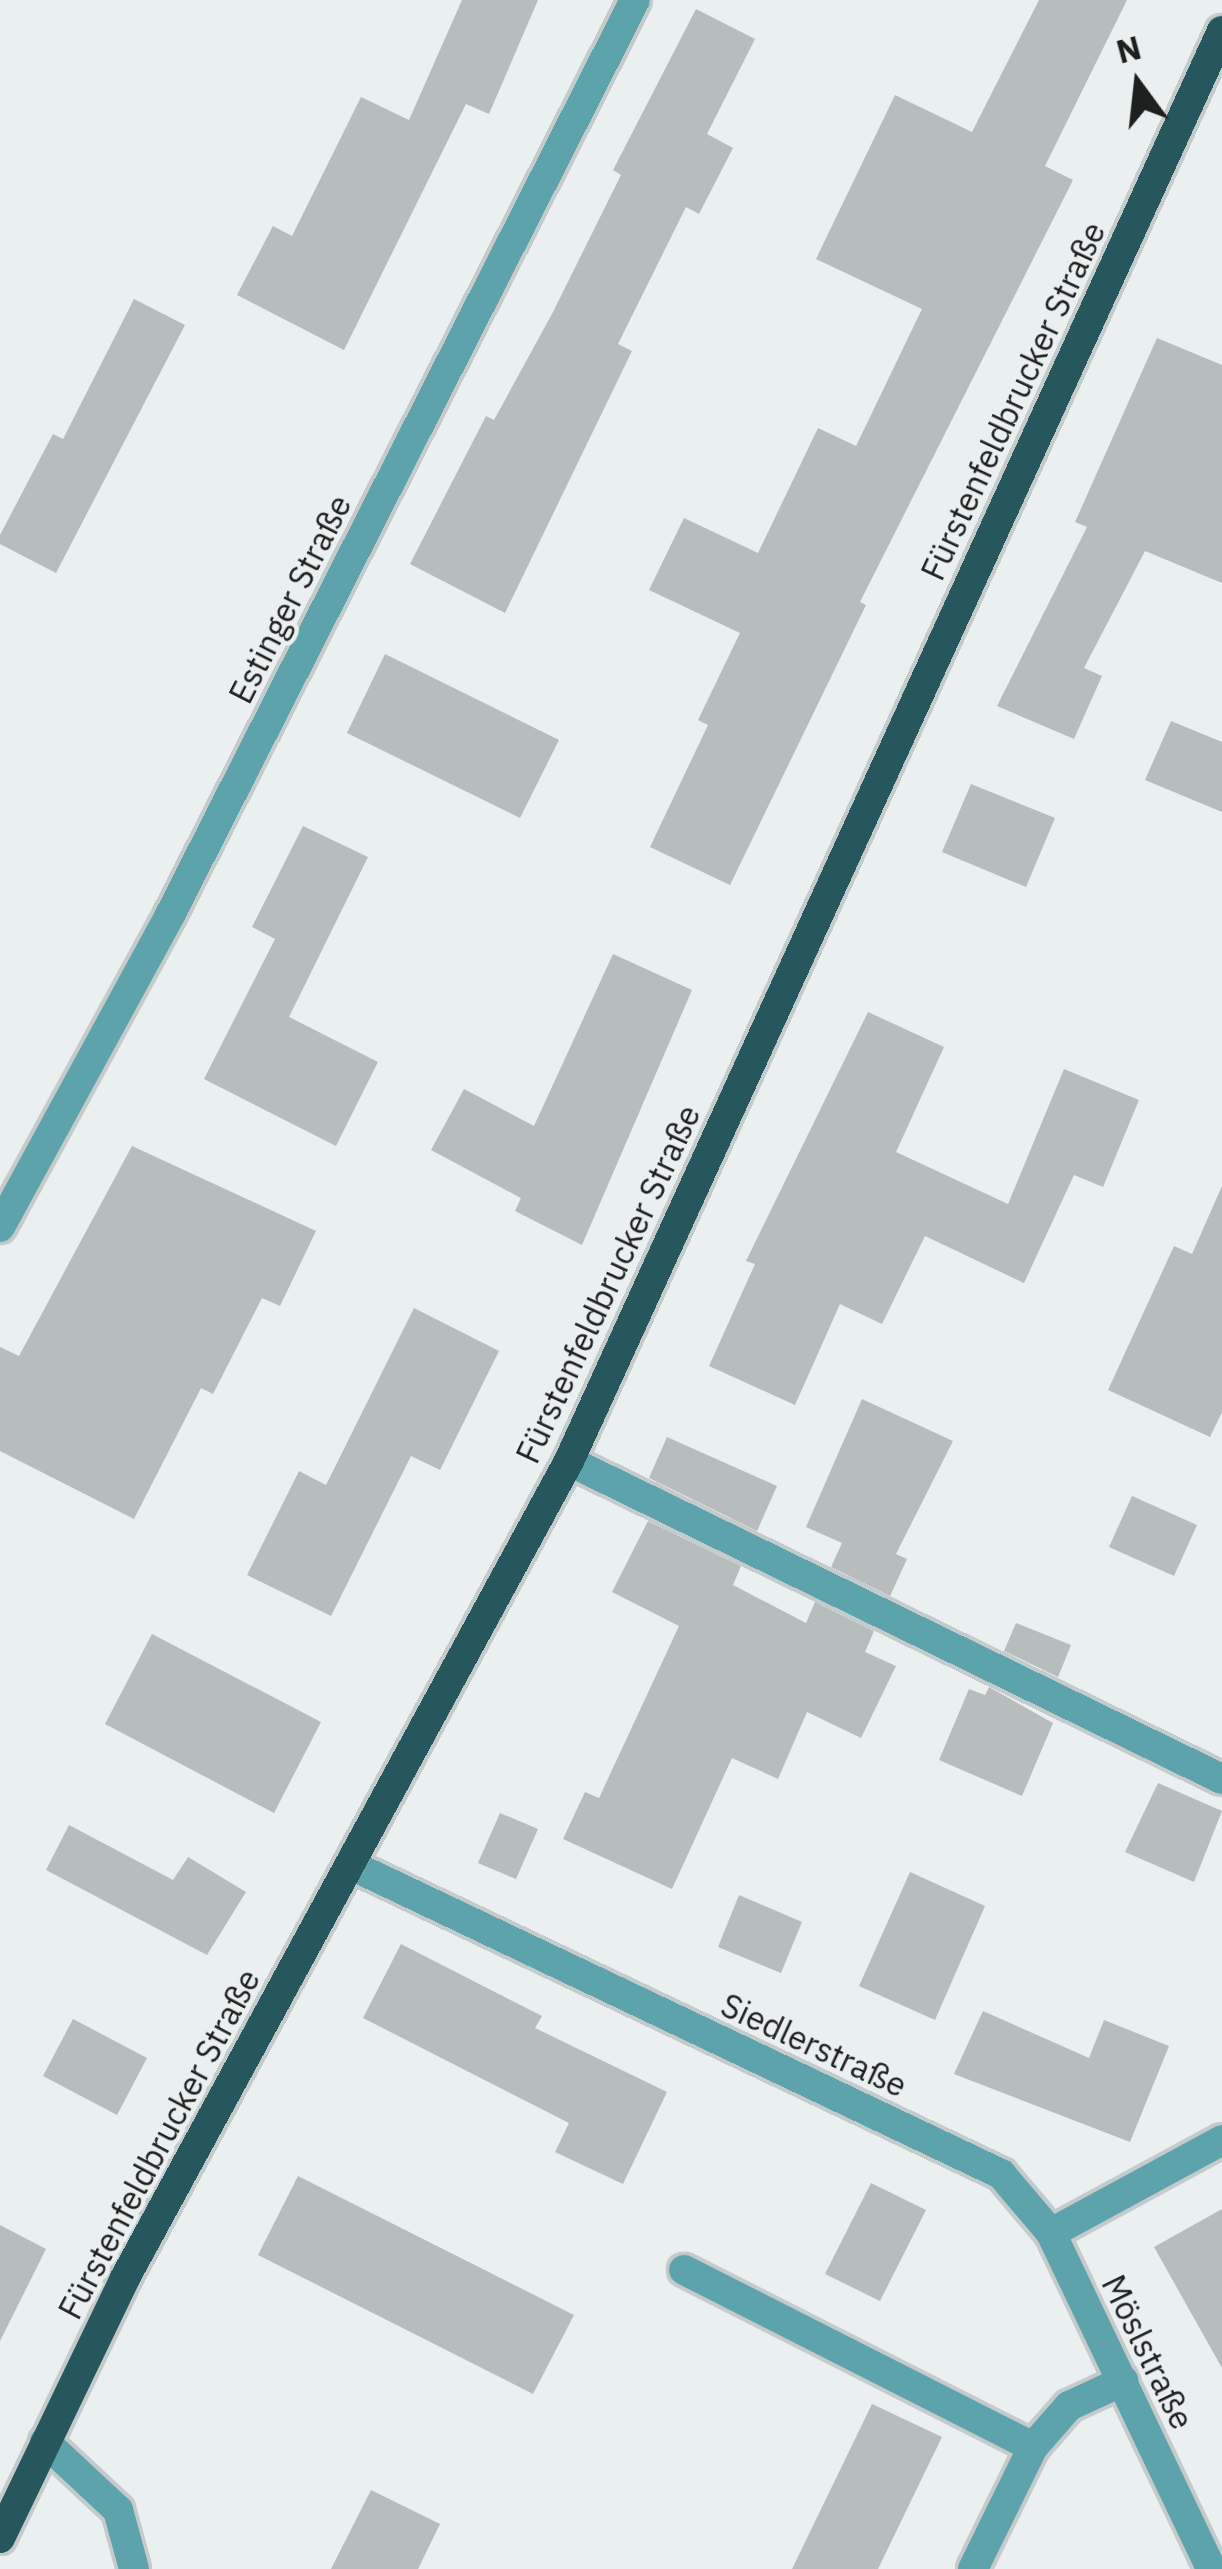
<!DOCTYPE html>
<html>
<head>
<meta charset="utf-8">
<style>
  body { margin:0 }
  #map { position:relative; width:1222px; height:2569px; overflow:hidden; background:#eaeff0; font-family:"IBM Plex Sans",sans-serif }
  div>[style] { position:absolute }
  .building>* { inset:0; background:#b7bcbd }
  .roads { filter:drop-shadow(3px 0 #c5cacb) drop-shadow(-3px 0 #c5cacb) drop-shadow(0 3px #c5cacb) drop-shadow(0 -3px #c5cacb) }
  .minor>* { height:30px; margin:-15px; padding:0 15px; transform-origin:15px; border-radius:15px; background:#5ca3ab }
  .major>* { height:30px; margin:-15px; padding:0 15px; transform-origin:15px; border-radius:15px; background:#25575d }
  span { translate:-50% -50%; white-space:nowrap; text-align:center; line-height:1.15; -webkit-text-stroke:9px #eaeff0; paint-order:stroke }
  .street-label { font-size:33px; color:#1e2020 }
  .north { position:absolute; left:1078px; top:24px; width:120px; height:120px; -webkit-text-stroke:9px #eaeff0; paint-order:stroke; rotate:345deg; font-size:33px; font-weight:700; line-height:48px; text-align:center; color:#1e2020 }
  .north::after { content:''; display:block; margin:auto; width:42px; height:54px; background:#1e2020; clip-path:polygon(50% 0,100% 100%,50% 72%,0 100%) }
</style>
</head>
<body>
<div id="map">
  <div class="building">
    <div style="clip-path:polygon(462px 0,538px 0,489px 114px,466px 104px,344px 350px,237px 295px,273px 226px,292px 236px,361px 97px,409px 120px)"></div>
    <div style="clip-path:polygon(1039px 0,1127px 0,1045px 166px,1073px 180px,860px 602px,866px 605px,730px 885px,650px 847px,708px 725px,698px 720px,740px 633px,649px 590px,684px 518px,758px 553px,818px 428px,856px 446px,922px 309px,816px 259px,895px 95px,972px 132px)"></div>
    <div style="clip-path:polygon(696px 9px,755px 39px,707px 134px,733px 148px,699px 214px,686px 207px,618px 344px,632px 351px,505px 613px,410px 564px,486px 416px,494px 420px,553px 312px,621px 175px,613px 170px)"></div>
    <div style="clip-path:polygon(134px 299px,185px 325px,56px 573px,0 544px,0 535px,53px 434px,63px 439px)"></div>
    <div style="clip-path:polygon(1157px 338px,1222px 365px,1222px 583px,1145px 551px,1084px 668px,1102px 676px,1074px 739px,997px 706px,1087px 527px,1075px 522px)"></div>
    <div style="clip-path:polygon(385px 654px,559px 740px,520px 818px,347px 733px)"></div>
    <div style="clip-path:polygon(1171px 721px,1222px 742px,1222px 812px,1145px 780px)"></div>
    <div style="clip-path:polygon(971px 784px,1055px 818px,1026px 887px,942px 852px)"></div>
    <div style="clip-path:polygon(303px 826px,368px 857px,289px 1017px,378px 1062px,336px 1146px,204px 1079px,275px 939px,252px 927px)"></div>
    <div style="clip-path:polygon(613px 954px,692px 990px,582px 1245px,515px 1211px,521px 1198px,431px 1150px,464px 1089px,534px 1126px)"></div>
    <div style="clip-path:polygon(868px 1012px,944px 1047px,896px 1152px,1008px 1204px,1064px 1069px,1139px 1100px,1103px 1187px,1074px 1175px,1024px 1283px,925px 1236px,882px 1324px,840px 1304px,795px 1405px,709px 1366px,755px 1264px,746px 1261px)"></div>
    <div style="clip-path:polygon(132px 1146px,316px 1231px,280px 1306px,262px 1298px,213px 1394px,201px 1388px,134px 1519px,0 1451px,0 1347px,19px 1356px)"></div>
    <div style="clip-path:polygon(1222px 1186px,1222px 1412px,1210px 1437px,1108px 1390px,1174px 1246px,1192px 1254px)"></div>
    <div style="clip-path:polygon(414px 1308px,499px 1351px,440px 1470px,411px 1456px,331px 1616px,247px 1575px,299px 1471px,326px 1485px)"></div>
    <div style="clip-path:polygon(862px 1399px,953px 1441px,896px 1554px,907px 1559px,890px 1596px,831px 1567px,842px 1543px,806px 1527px)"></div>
    <div style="clip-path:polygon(667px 1437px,777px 1486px,757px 1531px,649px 1478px)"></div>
    <div style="clip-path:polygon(1132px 1496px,1197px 1525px,1174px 1576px,1109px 1547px)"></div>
    <div style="clip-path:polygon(648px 1521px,741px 1566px,733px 1585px,806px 1623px,815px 1602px,874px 1631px,865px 1652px,896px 1666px,861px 1738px,807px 1712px,778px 1779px,732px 1758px,672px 1889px,563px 1839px,585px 1792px,599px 1798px,679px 1626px,612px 1592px)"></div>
    <div style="clip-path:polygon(1016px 1623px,1071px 1645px,1058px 1677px,1004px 1651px)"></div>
    <div style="clip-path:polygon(152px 1634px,321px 1722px,274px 1813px,105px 1724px)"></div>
    <div style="clip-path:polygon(989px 1687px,1053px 1723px,1022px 1796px,939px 1760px,969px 1689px,985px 1695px)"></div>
    <div style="clip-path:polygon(1158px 1783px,1222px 1811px,1194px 1882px,1125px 1852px)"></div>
    <div style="clip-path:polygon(500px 1813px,538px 1829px,516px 1879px,478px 1863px)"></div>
    <div style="clip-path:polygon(69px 1825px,173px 1880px,188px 1857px,246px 1892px,207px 1955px,46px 1870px)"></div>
    <div style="clip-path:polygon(910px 1872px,985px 1906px,935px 2020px,859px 1986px)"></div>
    <div style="clip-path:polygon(739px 1895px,802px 1922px,781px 1973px,718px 1947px)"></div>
    <div style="clip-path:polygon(401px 1944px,542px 2016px,535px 2028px,667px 2092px,623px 2184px,555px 2152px,569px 2123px,363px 2018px)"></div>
    <div style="clip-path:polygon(983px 2011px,1089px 2058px,1104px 2020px,1169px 2046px,1130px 2142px,954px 2074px)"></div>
    <div style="clip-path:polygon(73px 2019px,147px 2058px,117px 2115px,43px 2076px)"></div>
    <div style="clip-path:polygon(298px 2176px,574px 2315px,533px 2394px,258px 2255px)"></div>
    <div style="clip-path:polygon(871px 2183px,926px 2210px,880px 2301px,825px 2274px)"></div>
    <div style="clip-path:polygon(1222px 2209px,1222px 2368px,1154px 2247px)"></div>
    <div style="clip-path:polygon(0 2225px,46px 2249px,0 2341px)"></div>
    <div style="clip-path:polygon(872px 2404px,942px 2437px,878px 2569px,792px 2569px)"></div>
    <div style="clip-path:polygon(371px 2490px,440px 2524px,418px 2569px,331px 2569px)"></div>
  </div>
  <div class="roads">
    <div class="minor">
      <div style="left:0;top:1227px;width:355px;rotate:-61.4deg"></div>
      <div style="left:170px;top:915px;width:1026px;rotate:-63.06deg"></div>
      <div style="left:569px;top:1461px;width:726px;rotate:25.97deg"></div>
      <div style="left:351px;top:1865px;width:720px;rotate:25.43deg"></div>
      <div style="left:1001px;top:2174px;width:77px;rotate:49.7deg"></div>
      <div style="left:1051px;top:2233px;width:372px;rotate:64.5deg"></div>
      <div style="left:1051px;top:2233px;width:195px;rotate:-28.5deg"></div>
      <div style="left:684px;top:2270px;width:391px;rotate:26.9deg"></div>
      <div style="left:45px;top:2442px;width:100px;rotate:43deg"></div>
      <div style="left:118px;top:2510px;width:61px;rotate:74.8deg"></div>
      <div style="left:973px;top:2569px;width:136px;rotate:-63.8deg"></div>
      <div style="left:1033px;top:2447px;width:55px;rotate:-48.7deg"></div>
      <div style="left:1069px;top:2406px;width:60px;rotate:-24.8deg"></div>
    </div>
    <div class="major">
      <div style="left:0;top:2538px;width:288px;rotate:-64.3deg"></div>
      <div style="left:125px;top:2278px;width:930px;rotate:-61.48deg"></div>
      <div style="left:569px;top:1461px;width:1572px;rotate:-65.46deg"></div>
    </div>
  </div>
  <div class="street-label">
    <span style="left:1013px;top:401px;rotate:-65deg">Fürstenfeldbrucker Straße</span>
    <span style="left:290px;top:599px;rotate:-63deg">Estinger Straße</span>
    <span style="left:608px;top:1284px;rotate:-65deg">Fürstenfeldbrucker Straße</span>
    <span style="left:814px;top:2045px;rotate:25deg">Siedlerstraße</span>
    <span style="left:159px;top:2144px;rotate:-62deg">Fürstenfeldbrucker Straße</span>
    <span style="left:1148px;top:2352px;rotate:64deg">Möslstraße</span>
  </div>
  <div class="north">N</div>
</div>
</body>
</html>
